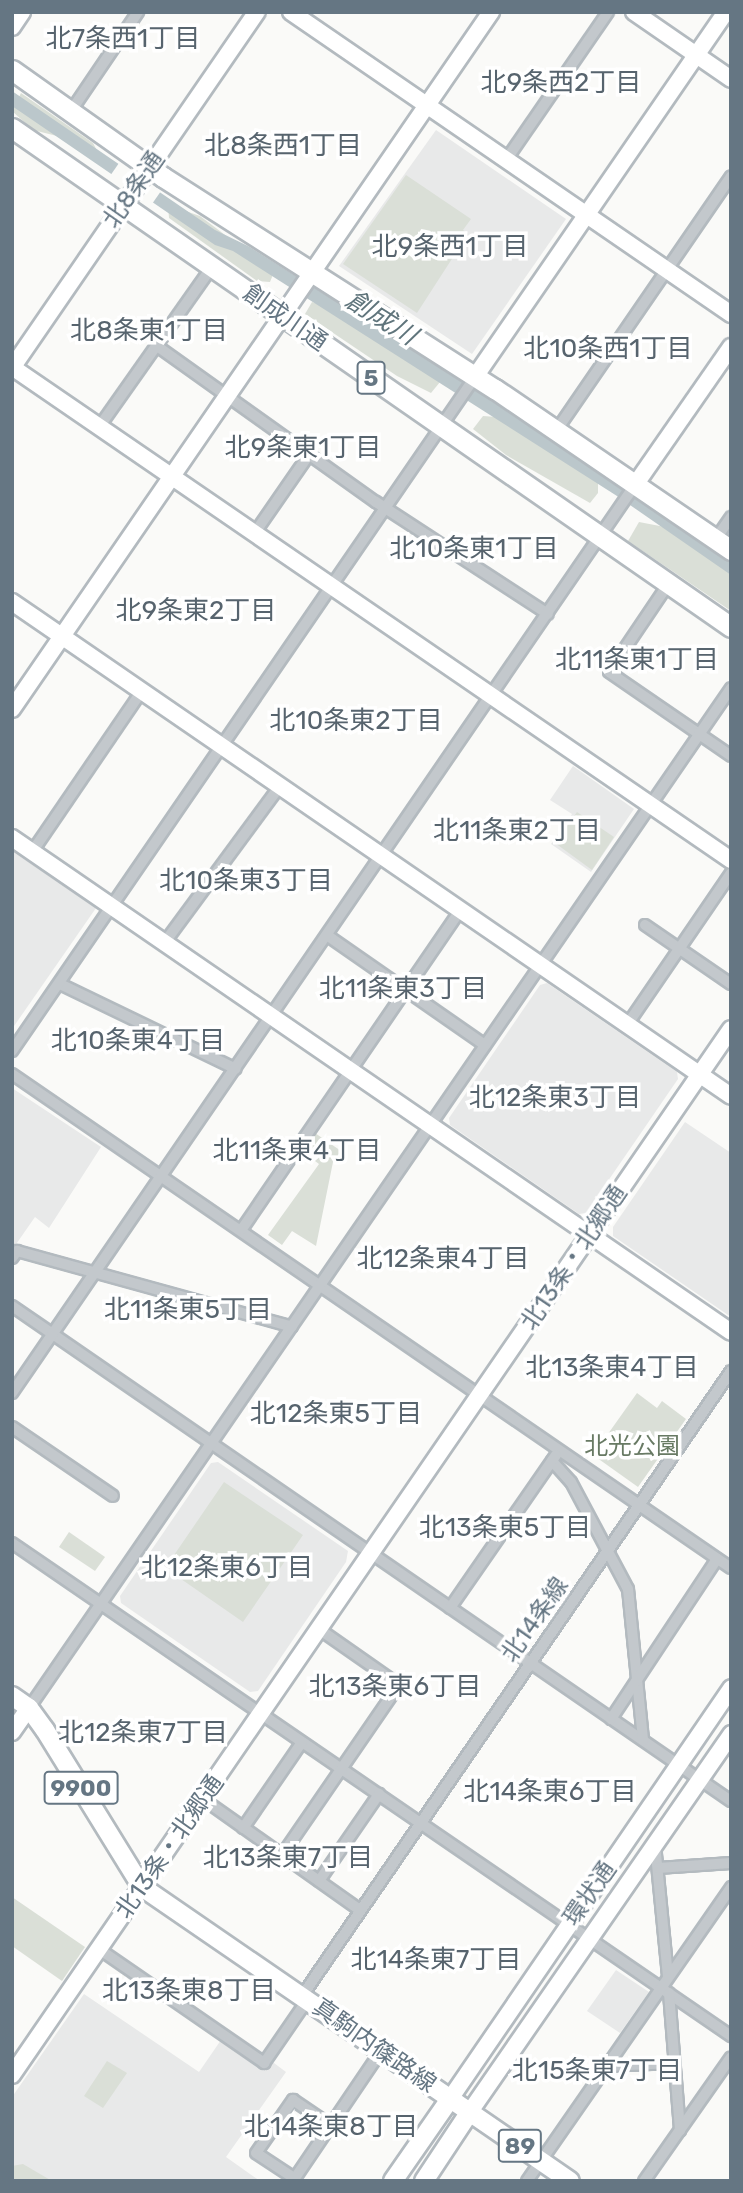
<!DOCTYPE html>
<html>
<head>
<meta charset="utf-8">
<style>
  body { margin:0 }
  #map { position:relative; width:743px; height:2193px; overflow:hidden; background:#fafaf8; font-family:Rubik,"Noto Sans JP",sans-serif }
  div>[style] { position:absolute }
  .built>* { inset:0; background:#e8e9e9 }
  .green>* { inset:0; background:#dadfd7 }
  .water>* { inset:0; background:#bbc7cb }
  .pier>* { inset:0; background:#fafaf8 }
  .roads { filter:drop-shadow(2px 0 #b3babf) drop-shadow(-2px 0 #b3babf) drop-shadow(0 2px #b3babf) drop-shadow(0 -2px #b3babf) }
  .street>* { height:10px; margin:-5px; padding:0 5px; transform-origin:5px; border-radius:5px; background:#c3c8cc }
  .secondary>* { height:16px; margin:-8px; padding:0 8px; transform-origin:8px; border-radius:8px; background:#fff }
  .primary>* { height:18px; margin:-9px; padding:0 9px; transform-origin:9px; border-radius:9px; background:#fff }
  .highway>* { height:19px; margin:-9.5px; padding:0 9.5px; transform-origin:9.5px; border-radius:9.5px; background:#fff }
  span { translate:-50% -50%; white-space:nowrap; text-align:center; line-height:1.15; -webkit-text-stroke:7px #fff; paint-order:stroke }
  .shield-label span { padding:2px 5px; background:#fff; border:2px solid; border-radius:5px; -webkit-text-stroke-width:0 }
  .shield-label { font-size:23px; color:#657683; font-weight:700 }
  .street-label { font-size:24px; color:#657683 }
  .park-label { font-size:24px; color:#687a64 }
  .neighbourhood-label { font-size:26px; color:#57646e }
  .water-label { font-size:26px; color:#60757c; font-style:italic }
  .frame { position:absolute; inset:0; border:14px solid #657683; pointer-events:none }
</style>
</head>
<body>
<div id="map">
  <div class="built">
    <div style="clip-path:polygon(436px 130px,566px 219px,472px 354px,339px 266px)"></div>
    <div style="clip-path:polygon(573px 766px,634px 809px,591px 872px,551px 844px,572px 814px,550px 800px)"></div>
    <div style="clip-path:polygon(12px 851px,96px 908px,12px 1029px)"></div>
    <div style="clip-path:polygon(547px 983px,677px 1072px,678px 1079px,586px 1213px,579px 1214px,450px 1125px,449px 1118px,540px 985px)"></div>
    <div style="clip-path:polygon(12px 1088px,101px 1147px,49px 1228px,35px 1217px,12px 1250px)"></div>
    <div style="clip-path:polygon(685px 1122px,731px 1153px,731px 1317px,613px 1236px,613px 1227px)"></div>
    <div style="clip-path:polygon(218px 1462px,348px 1551px,346px 1562px,258px 1691px,250px 1692px,121px 1603px,120px 1596px,211px 1463px)"></div>
    <div style="clip-path:polygon(616px 1970px,649px 1992px,620px 2033px,587px 2011px)"></div>
    <div style="clip-path:polygon(84px 1994px,199px 2072px,221px 2040px,263px 2070px,270px 2060px,286px 2072px,226px 2157px,260px 2181px,12px 2181px,12px 2097px)"></div>
  </div>
  <div class="green">
    <div style="clip-path:polygon(21px 93px,93px 143px,101px 158px,65px 138px,33px 130px,12px 111px)"></div>
    <div style="clip-path:polygon(406px 175px,471px 219px,463px 230px,468px 234px,417px 313px,343px 264px)"></div>
    <div style="clip-path:polygon(168px 205px,200px 216px,274px 272px,270px 282px,257px 281px,169px 218px)"></div>
    <div style="clip-path:polygon(312px 302px,346px 312px,440px 382px,431px 393px,397px 376px,305px 314px)"></div>
    <div style="clip-path:polygon(483px 416px,510px 418px,598px 483px,598px 493px,590px 503px,506px 455px,473px 429px)"></div>
    <div style="clip-path:polygon(639px 522px,665px 527px,731px 571px,731px 611px,628px 541px)"></div>
    <div style="clip-path:polygon(577px 812px,614px 837px,592px 870px,555px 843px)"></div>
    <div style="clip-path:polygon(315px 1133px,341px 1151px,333px 1162px,316px 1246px,292px 1231px,282px 1245px,268px 1235px,319px 1164px,303px 1152px)"></div>
    <div style="clip-path:polygon(637px 1393px,657px 1408px,662px 1401px,686px 1419px,638px 1487px,593px 1455px)"></div>
    <div style="clip-path:polygon(224px 1482px,303px 1535px,243px 1622px,181px 1579px,185px 1572px,170px 1561px)"></div>
    <div style="clip-path:polygon(69px 1532px,105px 1557px,95px 1571px,59px 1547px)"></div>
    <div style="clip-path:polygon(12px 1897px,85px 1947px,62px 1981px,12px 1946px)"></div>
    <div style="clip-path:polygon(107px 2061px,127px 2073px,103px 2108px,84px 2096px)"></div>
    <div style="clip-path:polygon(23px 2164px,52px 2181px,12px 2181px,12px 2166px)"></div>
  </div>
  <div class="water">
    <div style="clip-path:polygon(12px 91px,215px 230px,248px 246px,492px 400px,731px 563px,731px 575px,617px 496px,233px 251px,215px 245px,12px 106px)"></div>
  </div>
  <div class="pier">
    <div style="clip-path:polygon(119px 163px,161px 191px,152px 204px,110px 176px)"></div>
  </div>
  <div class="roads">
    <div class="street">
      <div style="left:71px;top:111px;width:120px;rotate:-55.9deg"></div>
      <div style="left:506px;top:160px;width:180px;rotate:-55.4deg"></div>
      <div style="left:157px;top:346px;width:269px;rotate:35.5deg"></div>
      <div style="left:376px;top:502px;width:205px;rotate:33.1deg"></div>
      <div style="left:99px;top:427px;width:196px;rotate:-54.8deg"></div>
      <div style="left:556px;top:431px;width:309px;rotate:-55.5deg"></div>
      <div style="left:254px;top:534px;width:98px;rotate:-55.3deg"></div>
      <div style="left:715px;top:540px;width:28px;rotate:-55deg"></div>
      <div style="left:669px;top:583px;width:107px;rotate:124deg"></div>
      <div style="left:609px;top:672px;width:148px;rotate:34.5deg"></div>
      <div style="left:32px;top:852px;width:195px;rotate:-55.7deg"></div>
      <div style="left:645px;top:925px;width:104px;rotate:34.5deg"></div>
      <div style="left:328px;top:936px;width:191px;rotate:34.8deg"></div>
      <div style="left:165px;top:942px;width:194px;rotate:-53.6deg"></div>
      <div style="left:60px;top:984px;width:195px;rotate:25.8deg"></div>
      <div style="left:627px;top:1025px;width:184px;rotate:-55.6deg"></div>
      <div style="left:12px;top:1051px;width:818px;rotate:-55.51deg"></div>
      <div style="left:12px;top:1074px;width:872px;rotate:34.49deg"></div>
      <div style="left:242px;top:1229px;width:386px;rotate:-55.6deg"></div>
      <div style="left:12px;top:1258px;width:9px;rotate:-54deg"></div>
      <div style="left:17px;top:1251px;width:285px;rotate:15.4deg"></div>
      <div style="left:12px;top:1306px;width:873px;rotate:34.55deg"></div>
      <div style="left:12px;top:1393px;width:1101px;rotate:-55.55deg"></div>
      <div style="left:12px;top:1427px;width:122px;rotate:34.3deg"></div>
      <div style="left:552px;top:1461px;width:28px;rotate:48deg"></div>
      <div style="left:571px;top:1482px;width:121px;rotate:62deg"></div>
      <div style="left:628px;top:1589px;width:152px;rotate:84.3deg"></div>
      <div style="left:12px;top:1543px;width:872px;rotate:34.44deg"></div>
      <div style="left:450px;top:1608px;width:186px;rotate:-55.3deg"></div>
      <div style="left:29px;top:1708px;width:1238px;rotate:-55.46deg"></div>
      <div style="left:611px;top:1719px;width:192px;rotate:-56.5deg"></div>
      <div style="left:203px;top:1799px;width:192px;rotate:35.3deg"></div>
      <div style="left:243px;top:1828px;width:104px;rotate:-55.5deg"></div>
      <div style="left:655px;top:1844px;width:134px;rotate:84.4deg"></div>
      <div style="left:282px;top:1855px;width:206px;rotate:-55.5deg"></div>
      <div style="left:399px;top:1685px;width:98px;rotate:-145deg"></div>
      <div style="left:658px;top:1868px;width:73px;rotate:-3.9deg"></div>
      <div style="left:319px;top:1881px;width:106px;rotate:-55.4deg"></div>
      <div style="left:99px;top:1949px;width:201px;rotate:34.6deg"></div>
      <div style="left:264px;top:2063px;width:78px;rotate:-55.5deg"></div>
      <div style="left:669px;top:1993px;width:138px;rotate:85.4deg"></div>
      <div style="left:302px;top:1996px;width:758px;rotate:-55.53deg"></div>
      <div style="left:606px;top:2066px;width:68px;rotate:-2.5deg"></div>
      <div style="left:294px;top:2178px;width:45px;rotate:-146.7deg"></div>
      <div style="left:256px;top:2153px;width:65px;rotate:-55.1deg"></div>
      <div style="left:293px;top:2100px;width:45px;rotate:34deg"></div>
      <div style="left:293px;top:2181px;width:157px;rotate:-55.9deg"></div>
      <div style="left:527px;top:2181px;width:358px;rotate:-55.2deg"></div>
      <div style="left:644px;top:2181px;width:151px;rotate:-54.9deg"></div>
    </div>
    <div class="secondary">
      <div style="left:291px;top:12px;width:534px;rotate:34.46deg"></div>
      <div style="left:634px;top:12px;width:118px;rotate:34.6deg"></div>
      <div style="left:12px;top:27px;width:18px;rotate:-56deg"></div>
      <div style="left:12px;top:367px;width:872px;rotate:34.44deg"></div>
      <div style="left:12px;top:368px;width:432px;rotate:-55.5deg"></div>
      <div style="left:475px;top:377px;width:443px;rotate:-55.5deg"></div>
      <div style="left:635px;top:485px;width:168px;rotate:-55.2deg"></div>
      <div style="left:12px;top:602px;width:872px;rotate:34.49deg"></div>
      <div style="left:12px;top:709px;width:846px;rotate:-55.5deg"></div>
      <div style="left:12px;top:838px;width:872px;rotate:34.49deg"></div>
      <div style="left:12px;top:1732px;width:29px;rotate:-55deg"></div>
      <div style="left:12px;top:2075px;width:1269px;rotate:-55.5deg"></div>
      <div style="left:450px;top:2099px;width:498px;rotate:-55.6deg"></div>
      <div style="left:469px;top:2113px;width:461px;rotate:-55.3deg"></div>
    </div>
    <div class="primary">
      <div style="left:12px;top:1696px;width:21px;rotate:35deg"></div>
      <div style="left:29px;top:1708px;width:27px;rotate:54deg"></div>
      <div style="left:45px;top:1730px;width:185px;rotate:58.3deg"></div>
      <div style="left:142px;top:1887px;width:519px;rotate:34.49deg"></div>
      <div style="left:393px;top:2181px;width:100px;rotate:-55.2deg"></div>
      <div style="left:424px;top:2181px;width:82px;rotate:-56.5deg"></div>
    </div>
    <div class="highway">
      <div style="left:12px;top:70px;width:185px;rotate:35.3deg"></div>
      <div style="left:163px;top:177px;width:394px;rotate:32.6deg"></div>
      <div style="left:495px;top:389px;width:286px;rotate:34.3deg"></div>
      <div style="left:12px;top:128px;width:875px;rotate:34.76deg"></div>
    </div>
  </div>
  <div class="shield-label">
    <span style="left:371px;top:378px">5</span>
    <span style="left:81px;top:1788px">9900</span>
    <span style="left:520px;top:2146px">89</span>
  </div>
  <div class="street-label">
    <span style="left:134px;top:190px;rotate:-55deg">北8条通</span>
    <span style="left:285px;top:318px;rotate:35deg">創成川通</span>
    <span style="left:574px;top:1258px;rotate:-56deg">北13条・北郷通</span>
    <span style="left:535px;top:1620px;rotate:-55deg">北14条線</span>
    <span style="left:170px;top:1847px;rotate:-55deg">北13条・北郷通</span>
    <span style="left:590px;top:1894px;rotate:-55deg">環状通</span>
    <span style="left:374px;top:2046px;rotate:35deg">真駒内篠路線</span>
  </div>
  <div class="park-label">
    <span style="left:632px;top:1447px">北光公園</span>
  </div>
  <div class="neighbourhood-label">
    <span style="left:123px;top:39px">北7条西1丁目</span>
    <span style="left:561px;top:83px">北9条西2丁目</span>
    <span style="left:283px;top:146px">北8条西1丁目</span>
    <span style="left:450px;top:247px">北9条西1丁目</span>
    <span style="left:149px;top:331px">北8条東1丁目</span>
    <span style="left:608px;top:349px">北10条西1丁目</span>
    <span style="left:303px;top:448px">北9条東1丁目</span>
    <span style="left:474px;top:549px">北10条東1丁目</span>
    <span style="left:196px;top:611px">北9条東2丁目</span>
    <span style="left:637px;top:660px">北11条東1丁目</span>
    <span style="left:356px;top:721px">北10条東2丁目</span>
    <span style="left:517px;top:831px">北11条東2丁目</span>
    <span style="left:246px;top:881px">北10条東3丁目</span>
    <span style="left:403px;top:989px">北11条東3丁目</span>
    <span style="left:138px;top:1041px">北10条東4丁目</span>
    <span style="left:555px;top:1098px">北12条東3丁目</span>
    <span style="left:297px;top:1151px">北11条東4丁目</span>
    <span style="left:443px;top:1259px">北12条東4丁目</span>
    <span style="left:188px;top:1310px">北11条東5丁目</span>
    <span style="left:612px;top:1368px">北13条東4丁目</span>
    <span style="left:336px;top:1414px">北12条東5丁目</span>
    <span style="left:505px;top:1528px">北13条東5丁目</span>
    <span style="left:227px;top:1568px">北12条東6丁目</span>
    <span style="left:395px;top:1687px">北13条東6丁目</span>
    <span style="left:143px;top:1733px">北12条東7丁目</span>
    <span style="left:550px;top:1792px">北14条東6丁目</span>
    <span style="left:288px;top:1858px">北13条東7丁目</span>
    <span style="left:436px;top:1960px">北14条東7丁目</span>
    <span style="left:189px;top:1991px">北13条東8丁目</span>
    <span style="left:597px;top:2071px">北15条東7丁目</span>
    <span style="left:331px;top:2127px">北14条東8丁目</span>
  </div>
  <div class="water-label">
    <span style="left:381px;top:318px;rotate:32deg">創成川</span>
  </div>
  <div class="frame"></div>
</div>
</body>
</html>
